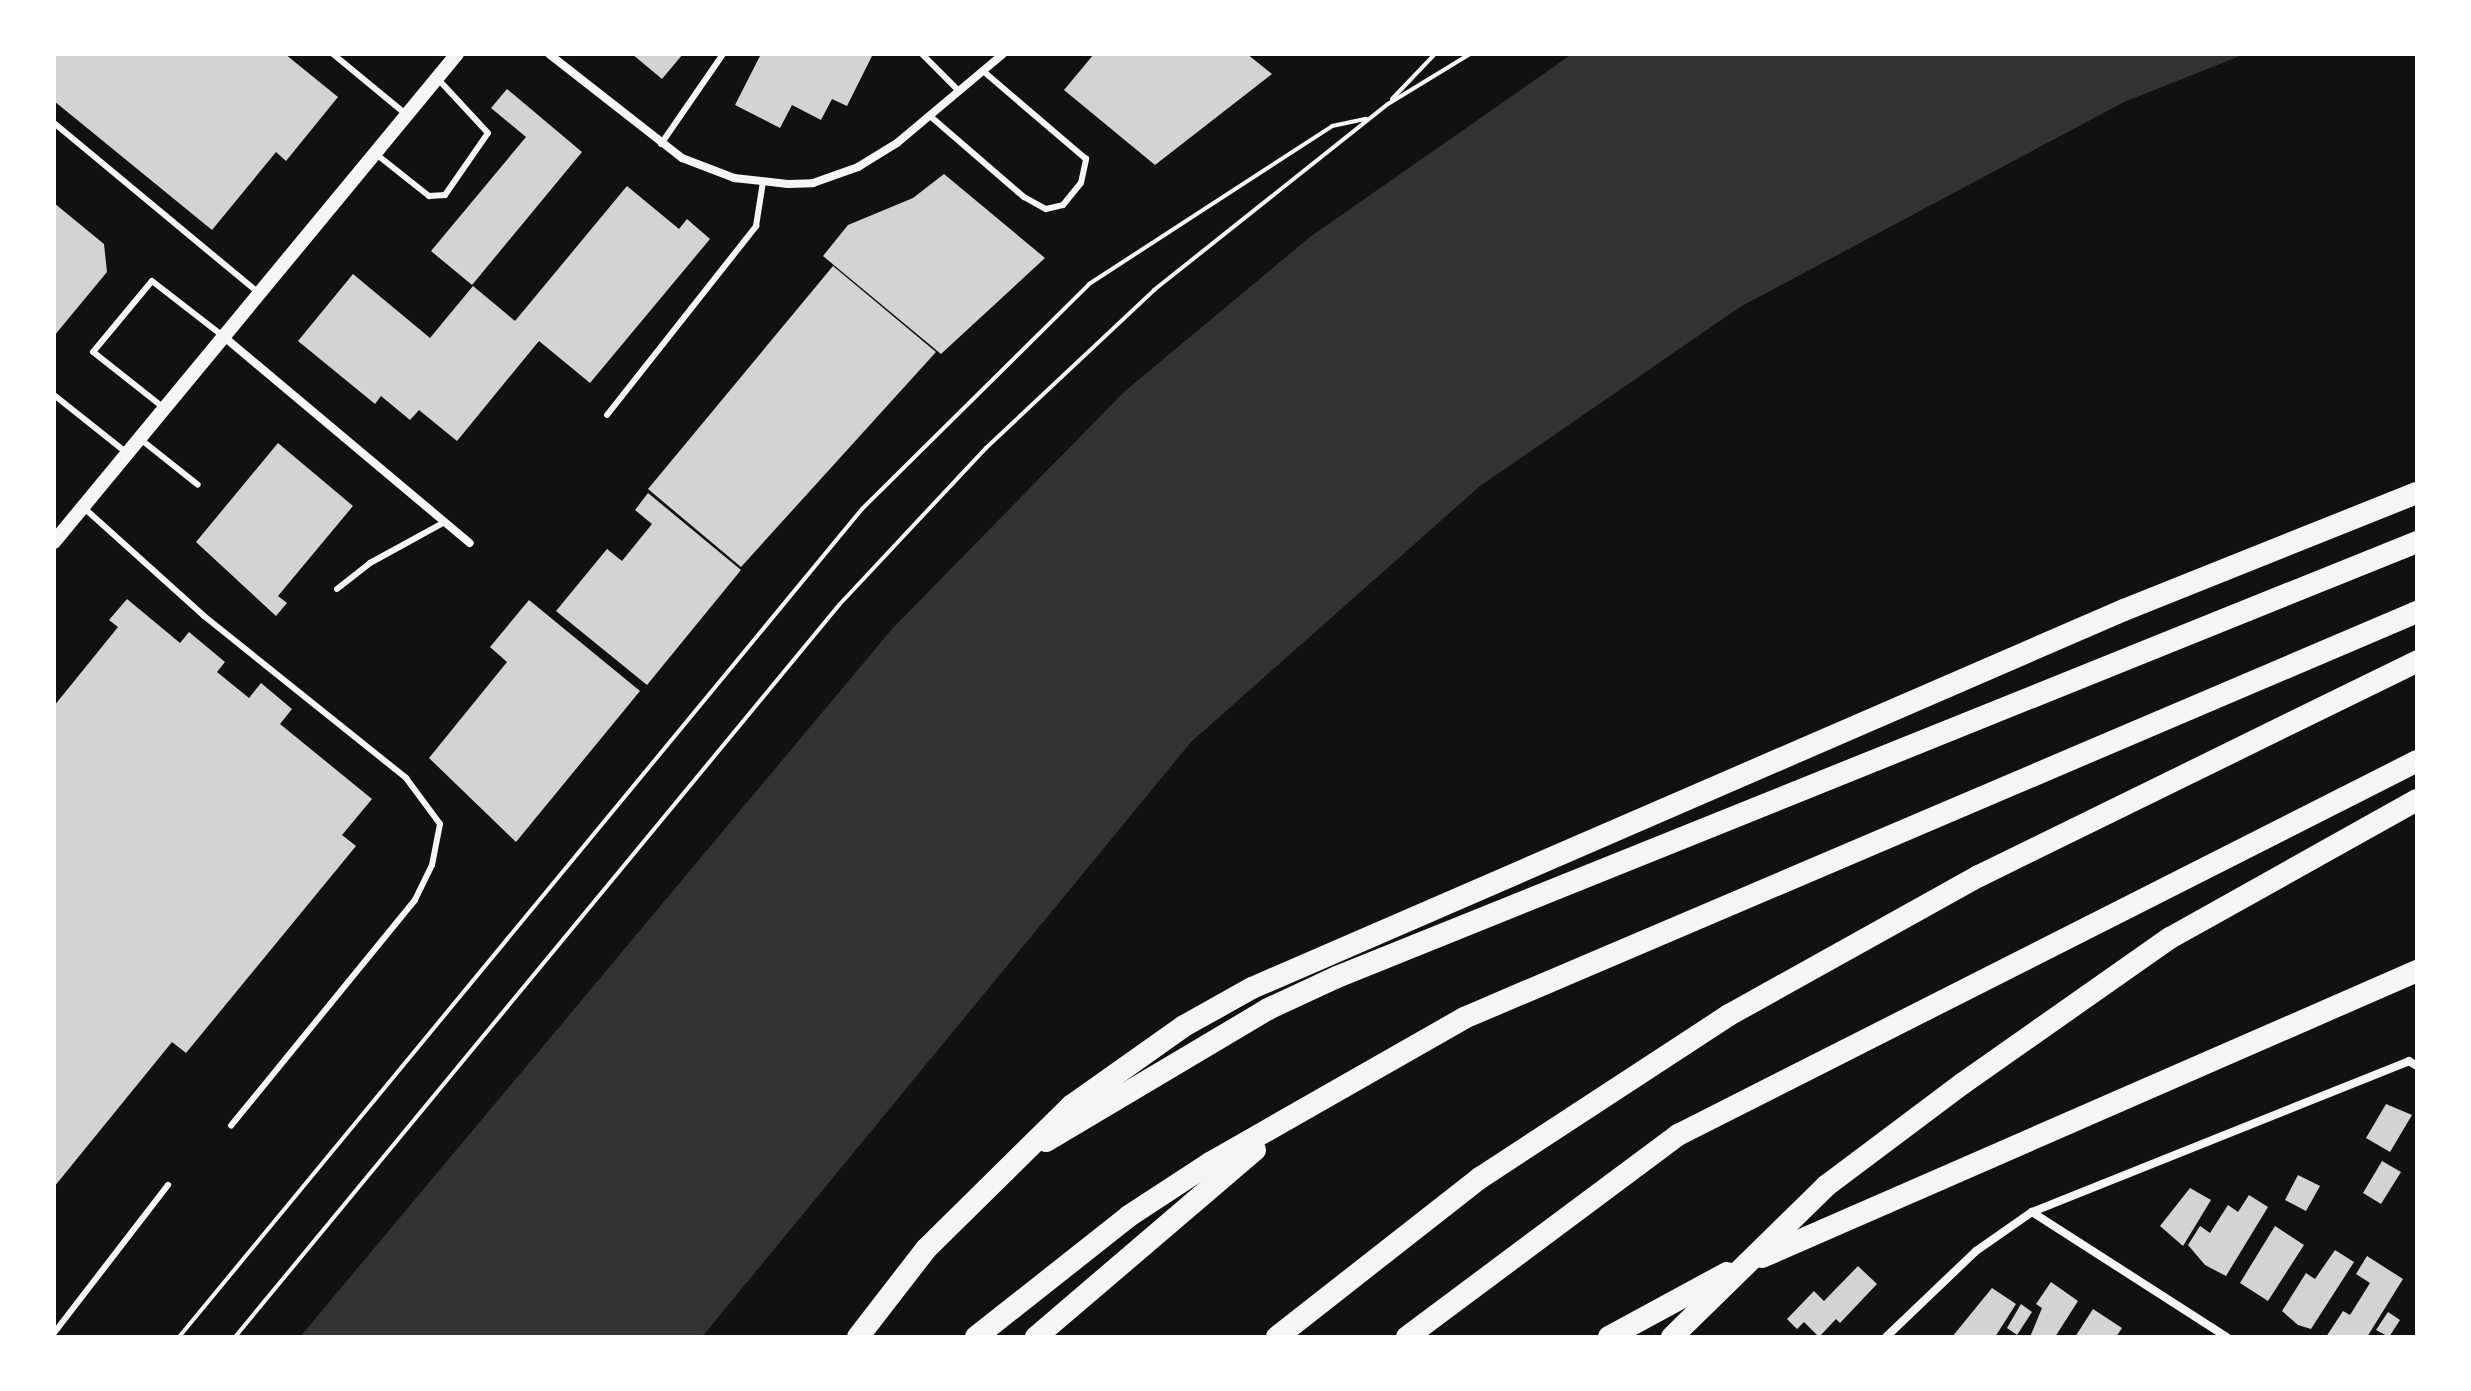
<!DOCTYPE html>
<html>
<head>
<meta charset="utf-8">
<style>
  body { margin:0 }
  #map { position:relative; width:2471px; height:1391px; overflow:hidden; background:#111; font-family:"Titillium Web",sans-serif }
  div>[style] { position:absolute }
  .water>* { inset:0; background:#333 }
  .building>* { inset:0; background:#d3d3d3 }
  .path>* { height:4px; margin:-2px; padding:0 2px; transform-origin:2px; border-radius:2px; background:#f5f5f5 }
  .service>* { height:6px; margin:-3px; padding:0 3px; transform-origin:3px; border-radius:3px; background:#f5f5f5 }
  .minor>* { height:8px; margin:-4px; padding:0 4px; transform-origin:4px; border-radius:4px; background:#f5f5f5 }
  .tertiary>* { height:14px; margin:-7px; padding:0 7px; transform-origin:7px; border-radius:7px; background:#f5f5f5 }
  .motorway>* { height:22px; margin:-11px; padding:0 11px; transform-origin:11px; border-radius:11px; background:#f5f5f5 }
  span { translate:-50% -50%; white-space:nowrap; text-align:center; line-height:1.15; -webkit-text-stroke:8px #fff; paint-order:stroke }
  .frame { position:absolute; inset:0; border:56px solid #fff; pointer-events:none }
</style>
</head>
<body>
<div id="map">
  <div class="water">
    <div style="clip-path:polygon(1572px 54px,2245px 54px,2124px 102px,1740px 307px,1480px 486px,1191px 742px,702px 1337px,300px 1337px,892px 629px,1125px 391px,1310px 237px)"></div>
  </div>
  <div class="building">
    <div style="clip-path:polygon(54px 54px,285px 54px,338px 97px,286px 161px,276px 152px,212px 230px,54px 101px)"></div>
    <div style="clip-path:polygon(632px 54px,683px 54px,662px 79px)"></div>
    <div style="clip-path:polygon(761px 54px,873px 54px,847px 106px,832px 99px,821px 120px,792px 105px,780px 128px,735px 105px)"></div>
    <div style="clip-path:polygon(1094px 54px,1247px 54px,1272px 74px,1155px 165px,1064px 90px)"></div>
    <div style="clip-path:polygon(507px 89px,582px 152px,472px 285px,431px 251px,526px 137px,491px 108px)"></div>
    <div style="clip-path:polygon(944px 174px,1045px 258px,941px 354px,823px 256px,848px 225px,913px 198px)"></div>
    <div style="clip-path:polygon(627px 186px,679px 229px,687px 219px,710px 239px,590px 383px,539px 341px,457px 441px,419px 410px,410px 420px,381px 396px,375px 404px,298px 341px,353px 274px,430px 338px,473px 286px,515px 321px)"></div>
    <div style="clip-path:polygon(54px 203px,104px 244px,107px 272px,54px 336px)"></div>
    <div style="clip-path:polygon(833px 266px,936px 352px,741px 567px,648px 489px)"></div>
    <div style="clip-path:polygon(278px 443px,353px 506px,278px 596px,287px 603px,276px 616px,196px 542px)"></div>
    <div style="clip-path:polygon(648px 493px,741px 570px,647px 685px,556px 611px,607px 549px,622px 561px,652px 524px,635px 510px)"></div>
    <div style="clip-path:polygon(127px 599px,180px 643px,189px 632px,225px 662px,217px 672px,249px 698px,261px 683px,292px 709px,280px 724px,372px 799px,342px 835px,356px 846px,186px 1053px,172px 1042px,54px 1187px,54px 706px,118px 627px,109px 620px)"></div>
    <div style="clip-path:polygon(529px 600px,640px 691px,516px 842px,429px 758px,507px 662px,490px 647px)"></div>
    <div style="clip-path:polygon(2386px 1104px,2412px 1115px,2390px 1152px,2366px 1138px)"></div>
    <div style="clip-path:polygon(2382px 1161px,2401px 1172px,2381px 1204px,2363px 1193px)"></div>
    <div style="clip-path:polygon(2298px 1175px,2320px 1186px,2306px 1211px,2285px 1200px)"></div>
    <div style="clip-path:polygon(2190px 1188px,2211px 1200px,2183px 1246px,2160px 1226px)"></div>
    <div style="clip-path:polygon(2249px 1195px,2268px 1207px,2226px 1276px,2205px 1265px,2188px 1245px,2200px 1226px,2210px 1233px,2228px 1205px,2238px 1212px)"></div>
    <div style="clip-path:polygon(2275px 1226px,2304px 1245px,2268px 1301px,2240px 1283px)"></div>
    <div style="clip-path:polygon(2335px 1250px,2354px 1262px,2311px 1329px,2298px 1325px,2282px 1311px,2306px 1273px,2315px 1279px)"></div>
    <div style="clip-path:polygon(2367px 1256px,2403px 1279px,2367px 1337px,2326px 1337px,2343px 1311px,2350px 1315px,2370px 1283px,2356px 1274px)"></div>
    <div style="clip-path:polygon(1858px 1266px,1877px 1284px,1840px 1323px,1836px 1319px,1819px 1337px,1804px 1322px,1797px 1329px,1787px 1319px,1814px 1291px,1824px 1301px)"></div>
    <div style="clip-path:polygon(2051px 1282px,2078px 1301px,2055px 1337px,2030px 1337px,2042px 1308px,2036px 1304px)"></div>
    <div style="clip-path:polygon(1992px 1288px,2016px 1304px,1995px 1337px,1952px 1337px)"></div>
    <div style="clip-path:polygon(2021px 1304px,2032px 1312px,2017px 1335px,2007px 1328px)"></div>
    <div style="clip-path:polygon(2093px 1309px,2122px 1328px,2116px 1337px,2075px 1337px)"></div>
    <div style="clip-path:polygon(2388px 1312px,2400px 1320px,2389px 1337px,2376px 1330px)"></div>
  </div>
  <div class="path">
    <div style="left:1392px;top:99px;width:62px;rotate:-46.3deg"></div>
    <div style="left:179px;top:1337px;width:1073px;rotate:-50.48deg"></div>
    <div style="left:862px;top:509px;width:320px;rotate:-44.7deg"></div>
    <div style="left:1089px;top:284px;width:290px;rotate:-33deg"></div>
    <div style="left:1332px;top:126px;width:35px;rotate:-12deg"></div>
    <div style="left:235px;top:1337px;width:949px;rotate:-50.47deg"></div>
    <div style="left:839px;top:605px;width:215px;rotate:-46.9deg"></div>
    <div style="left:986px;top:448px;width:231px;rotate:-43.2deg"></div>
    <div style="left:1154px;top:290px;width:299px;rotate:-38.5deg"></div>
    <div style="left:1388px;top:104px;width:96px;rotate:-31.4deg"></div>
  </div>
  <div class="service">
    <div style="left:333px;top:54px;width:96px;rotate:39.5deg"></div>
    <div style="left:922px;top:54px;width:52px;rotate:45deg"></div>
    <div style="left:930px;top:116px;width:124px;rotate:40.8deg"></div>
    <div style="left:1024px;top:197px;width:25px;rotate:29deg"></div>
    <div style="left:1046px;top:209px;width:17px;rotate:-13deg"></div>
    <div style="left:1063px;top:205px;width:28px;rotate:-51deg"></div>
    <div style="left:1081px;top:183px;width:25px;rotate:-78deg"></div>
    <div style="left:1086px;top:159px;width:135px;rotate:-139.5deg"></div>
    <div style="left:54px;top:123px;width:266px;rotate:39.7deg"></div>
    <div style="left:661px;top:144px;width:109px;rotate:-55.4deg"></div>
    <div style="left:376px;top:154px;width:68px;rotate:38.4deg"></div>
    <div style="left:429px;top:196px;width:16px;rotate:-4deg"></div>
    <div style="left:445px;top:195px;width:75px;rotate:-55.3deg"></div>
    <div style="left:488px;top:133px;width:75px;rotate:-132.8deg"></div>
    <div style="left:54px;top:395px;width:93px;rotate:38.5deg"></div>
    <div style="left:164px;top:408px;width:90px;rotate:-141.7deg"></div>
    <div style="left:93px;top:352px;width:92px;rotate:-50.3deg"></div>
    <div style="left:152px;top:281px;width:90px;rotate:37.8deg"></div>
    <div style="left:607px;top:415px;width:241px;rotate:-51.7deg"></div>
    <div style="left:756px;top:226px;width:45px;rotate:-81deg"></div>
    <div style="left:139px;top:438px;width:75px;rotate:38.5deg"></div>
    <div style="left:83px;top:507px;width:163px;rotate:42deg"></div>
    <div style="left:204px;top:616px;width:259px;rotate:38.7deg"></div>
    <div style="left:406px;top:778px;width:57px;rotate:53.5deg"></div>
    <div style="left:440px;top:824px;width:42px;rotate:101deg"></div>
    <div style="left:432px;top:865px;width:39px;rotate:116deg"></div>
    <div style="left:415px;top:900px;width:291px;rotate:129.2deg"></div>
    <div style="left:337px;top:589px;width:42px;rotate:-38.2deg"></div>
    <div style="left:370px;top:563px;width:85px;rotate:-28.7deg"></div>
    <div style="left:54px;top:1333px;width:187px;rotate:-52.4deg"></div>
  </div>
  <div class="minor">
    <div style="left:549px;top:54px;width:169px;rotate:38deg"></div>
    <div style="left:682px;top:158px;width:56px;rotate:21deg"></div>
    <div style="left:734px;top:178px;width:54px;rotate:6.3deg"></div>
    <div style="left:788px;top:184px;width:25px;rotate:-2deg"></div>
    <div style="left:813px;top:183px;width:48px;rotate:-19.6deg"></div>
    <div style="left:858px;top:167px;width:46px;rotate:-31.6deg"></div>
    <div style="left:897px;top:143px;width:138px;rotate:-40deg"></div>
    <div style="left:223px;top:336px;width:322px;rotate:40deg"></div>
    <div style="left:2032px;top:1212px;width:232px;rotate:32.7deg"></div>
    <div style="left:1886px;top:1337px;width:124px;rotate:-43.7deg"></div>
    <div style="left:1976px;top:1251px;width:68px;rotate:-34.9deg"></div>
    <div style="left:2032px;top:1212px;width:406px;rotate:-21.8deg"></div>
    <div style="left:2409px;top:1061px;width:9px;rotate:32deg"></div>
  </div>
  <div class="tertiary">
    <div style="left:54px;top:542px;width:633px;rotate:-50.45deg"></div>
  </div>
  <div class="motorway">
    <div style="left:1046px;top:1141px;width:258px;rotate:-30.7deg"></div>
    <div style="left:1268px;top:1009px;width:76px;rotate:-24.9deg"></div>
    <div style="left:1337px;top:977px;width:1164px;rotate:-21.94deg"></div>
    <div style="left:1762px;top:1257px;width:715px;rotate:-23.59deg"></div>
    <div style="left:858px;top:1337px;width:111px;rotate:-52.3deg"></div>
    <div style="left:926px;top:1249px;width:204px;rotate:-44.6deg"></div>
    <div style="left:1071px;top:1106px;width:138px;rotate:-35.3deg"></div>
    <div style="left:1184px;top:1026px;width:78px;rotate:-29.2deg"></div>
    <div style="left:1252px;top:988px;width:950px;rotate:-23.44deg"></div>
    <div style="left:2124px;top:610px;width:315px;rotate:-21.8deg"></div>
    <div style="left:976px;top:1337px;width:195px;rotate:-38.3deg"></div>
    <div style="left:1129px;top:1216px;width:97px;rotate:-33.2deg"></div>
    <div style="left:1210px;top:1163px;width:292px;rotate:-29.7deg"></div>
    <div style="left:1464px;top:1018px;width:1036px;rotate:-23.08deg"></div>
    <div style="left:1036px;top:1337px;width:288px;rotate:-40.5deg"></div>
    <div style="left:1277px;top:1337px;width:258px;rotate:-38.1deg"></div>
    <div style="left:1480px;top:1178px;width:298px;rotate:-33.2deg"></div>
    <div style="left:1729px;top:1015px;width:286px;rotate:-29.1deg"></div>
    <div style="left:1979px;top:876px;width:488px;rotate:-26.1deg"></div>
    <div style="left:1407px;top:1337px;width:338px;rotate:-36.7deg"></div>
    <div style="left:1678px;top:1135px;width:828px;rotate:-26.84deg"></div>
    <div style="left:1609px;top:1337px;width:134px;rotate:-28.5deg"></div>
    <div style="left:1672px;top:1337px;width:216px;rotate:-44.4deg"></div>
    <div style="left:1826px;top:1186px;width:170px;rotate:-36.9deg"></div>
    <div style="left:1962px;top:1084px;width:254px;rotate:-35.1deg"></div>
    <div style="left:2170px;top:938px;width:283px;rotate:-29.2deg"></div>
  </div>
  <div class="frame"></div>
</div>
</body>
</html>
